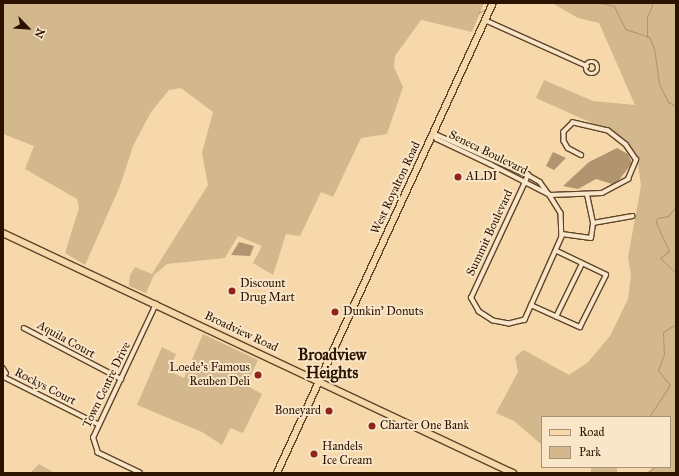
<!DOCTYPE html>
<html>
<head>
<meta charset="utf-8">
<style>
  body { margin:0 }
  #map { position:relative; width:679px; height:476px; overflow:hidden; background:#f6d8aa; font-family:"IM FELL Great Primer",serif }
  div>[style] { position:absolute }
  .green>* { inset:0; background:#d3b78d }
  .water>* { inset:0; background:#b19570 }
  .stream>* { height:1px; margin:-0.5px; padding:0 0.5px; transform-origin:0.5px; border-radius:0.5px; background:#b19570 }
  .roads { filter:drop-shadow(1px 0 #5e442a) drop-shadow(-1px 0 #5e442a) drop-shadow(0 1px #5e442a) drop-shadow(0 -1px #5e442a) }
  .minor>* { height:3.5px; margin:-1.75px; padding:0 1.75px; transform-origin:1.75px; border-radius:1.75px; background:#f9e6c8 }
  .minor>.ring { margin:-1.75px; padding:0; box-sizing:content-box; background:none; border:3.5px solid #f9e6c8; border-radius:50% }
  .primary>* { height:5.5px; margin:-2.75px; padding:0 2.75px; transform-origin:2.75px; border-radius:2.75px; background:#f6d8aa }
  .dots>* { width:11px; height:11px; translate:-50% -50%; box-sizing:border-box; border:2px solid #f9e6c8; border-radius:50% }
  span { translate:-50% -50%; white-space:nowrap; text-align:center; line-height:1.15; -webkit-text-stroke:4px #f9e6c8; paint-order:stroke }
  .street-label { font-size:12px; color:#2b1300 }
  .poi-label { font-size:12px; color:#2b1300 }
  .left { translate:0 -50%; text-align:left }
  .right { translate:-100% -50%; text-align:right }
  .district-label { font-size:16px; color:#2b1300; font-weight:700 }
  .frame { position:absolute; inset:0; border:4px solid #2b1300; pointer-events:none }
  .legend { position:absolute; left:541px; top:416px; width:130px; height:52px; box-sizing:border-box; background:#f9e6c8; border:1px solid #a79278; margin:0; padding:5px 7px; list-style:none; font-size:12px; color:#2b1300 }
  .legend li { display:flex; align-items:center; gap:8px; height:20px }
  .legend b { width:20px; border:1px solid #a79278 }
  .north { position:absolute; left:8px; top:8px; width:40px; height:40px; -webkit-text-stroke:3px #f9e6c8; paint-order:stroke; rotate:115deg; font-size:11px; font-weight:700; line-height:16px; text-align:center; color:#2b1300 }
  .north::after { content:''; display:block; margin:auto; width:14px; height:18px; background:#2b1300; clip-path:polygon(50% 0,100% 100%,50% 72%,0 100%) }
</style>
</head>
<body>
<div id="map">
  <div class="green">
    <div style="clip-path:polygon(3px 3px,484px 3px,472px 32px,421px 20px,395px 56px,394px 67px,403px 87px,387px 134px,361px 138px,333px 197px,321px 192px,300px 236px,286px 234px,273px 275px,253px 263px,262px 246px,238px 236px,225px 258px,167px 264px,154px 275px,146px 293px,129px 286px,130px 275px,135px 267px,152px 274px,208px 185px,202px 153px,213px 112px,181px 88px,169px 90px,151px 112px,133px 146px,120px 186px,85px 265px,65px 253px,79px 208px,77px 199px,25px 169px,34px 146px,3px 134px)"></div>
    <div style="clip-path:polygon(552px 3px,676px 3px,676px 473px,647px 473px,654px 467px,670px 467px,670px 417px,542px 417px,542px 445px,514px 421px,496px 413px,518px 372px,515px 357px,524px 350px,569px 375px,588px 362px,610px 336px,628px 299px,631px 275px,628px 257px,641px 186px,637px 156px,614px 133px,536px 98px,544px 80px,593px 101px,635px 105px,599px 23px,578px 18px)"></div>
    <div style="clip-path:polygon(203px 334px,258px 360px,246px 385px,262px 394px,243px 433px,230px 428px,222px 445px,202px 432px,137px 405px,162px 347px,176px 354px,169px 371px,184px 378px)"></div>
    <div style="clip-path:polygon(39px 464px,55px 473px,30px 473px)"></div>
    <div style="clip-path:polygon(591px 467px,617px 467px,617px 473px,591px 473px)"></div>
  </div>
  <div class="water">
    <div style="clip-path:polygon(617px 148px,628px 154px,632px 163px,619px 180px,612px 184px,596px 179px,578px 189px,563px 186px,589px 162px)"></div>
    <div style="clip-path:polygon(553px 152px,566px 158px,554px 170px,546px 166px)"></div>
    <div style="clip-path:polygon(239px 242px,254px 246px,250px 256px,231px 255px)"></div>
  </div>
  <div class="stream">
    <div style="left:601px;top:3px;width:13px;rotate:13deg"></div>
    <div style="left:614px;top:6px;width:25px;rotate:64deg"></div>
    <div style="left:625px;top:29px;width:25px;rotate:18deg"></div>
    <div style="left:649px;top:37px;width:12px;rotate:66deg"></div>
    <div style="left:654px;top:48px;width:36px;rotate:82deg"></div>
    <div style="left:659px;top:84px;width:20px;rotate:63deg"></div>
    <div style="left:668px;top:102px;width:9px;rotate:27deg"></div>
    <div style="left:478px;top:13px;width:7px;rotate:-27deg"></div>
    <div style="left:647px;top:37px;width:20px;rotate:-90deg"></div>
    <div style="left:647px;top:17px;width:15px;rotate:-67deg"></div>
    <div style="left:676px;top:206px;width:13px;rotate:129deg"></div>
    <div style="left:668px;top:216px;width:11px;rotate:170deg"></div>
    <div style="left:657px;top:218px;width:5px;rotate:101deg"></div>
    <div style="left:656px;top:223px;width:31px;rotate:65deg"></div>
    <div style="left:669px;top:251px;width:11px;rotate:142deg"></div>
    <div style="left:660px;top:258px;width:22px;rotate:43deg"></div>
    <div style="left:649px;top:417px;width:38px;rotate:-57deg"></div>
    <div style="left:670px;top:385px;width:19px;rotate:-129deg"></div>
    <div style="left:658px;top:370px;width:17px;rotate:-69deg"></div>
    <div style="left:664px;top:354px;width:22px;rotate:-93deg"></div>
    <div style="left:663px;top:332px;width:15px;rotate:-32deg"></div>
    <div style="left:647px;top:473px;width:9px;rotate:-41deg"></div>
  </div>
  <div class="roads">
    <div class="minor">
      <div style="left:485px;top:20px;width:112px;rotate:24.3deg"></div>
      <div class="ring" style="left:586px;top:62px;width:8.5px;height:8.5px"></div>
      <div style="left:433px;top:133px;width:7px;rotate:56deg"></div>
      <div style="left:437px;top:139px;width:59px;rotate:25.3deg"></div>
      <div style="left:490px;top:164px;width:37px;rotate:27deg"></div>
      <div style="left:523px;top:181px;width:29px;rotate:27deg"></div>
      <div style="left:549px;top:194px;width:22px;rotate:58deg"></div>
      <div style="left:561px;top:213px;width:24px;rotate:88deg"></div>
      <div style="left:562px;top:237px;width:91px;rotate:114deg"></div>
      <div style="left:525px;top:320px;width:16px;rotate:166deg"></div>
      <div style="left:509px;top:324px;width:16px;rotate:-169deg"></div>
      <div style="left:493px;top:321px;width:17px;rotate:-147deg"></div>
      <div style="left:479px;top:312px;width:16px;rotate:-120deg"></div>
      <div style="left:471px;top:298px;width:128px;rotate:-65deg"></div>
      <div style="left:525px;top:182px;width:8px;rotate:-67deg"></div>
      <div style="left:433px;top:133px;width:104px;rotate:23.9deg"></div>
      <div style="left:528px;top:175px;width:14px;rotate:30deg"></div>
      <div style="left:540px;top:182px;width:14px;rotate:54deg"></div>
      <div style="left:551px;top:195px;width:51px;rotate:-2.2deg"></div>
      <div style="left:602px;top:193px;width:30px;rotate:-28deg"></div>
      <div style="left:628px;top:179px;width:21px;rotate:-67deg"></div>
      <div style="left:636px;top:160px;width:18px;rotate:-124deg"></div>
      <div style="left:626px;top:145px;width:23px;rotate:-142deg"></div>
      <div style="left:608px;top:131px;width:36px;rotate:-167deg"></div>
      <div style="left:573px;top:123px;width:13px;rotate:135deg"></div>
      <div style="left:564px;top:132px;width:9px;rotate:90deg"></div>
      <div style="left:564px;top:141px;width:8px;rotate:60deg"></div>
      <div style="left:568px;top:148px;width:15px;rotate:28deg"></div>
      <div style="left:593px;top:223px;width:40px;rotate:-10deg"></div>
      <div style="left:562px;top:234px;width:29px;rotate:8deg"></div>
      <div style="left:591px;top:238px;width:15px;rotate:-82deg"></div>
      <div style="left:593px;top:223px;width:29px;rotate:-102deg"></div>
      <div style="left:531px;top:305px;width:54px;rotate:24.2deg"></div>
      <div style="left:580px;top:327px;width:58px;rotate:-63.4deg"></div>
      <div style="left:606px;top:275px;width:55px;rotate:-154.4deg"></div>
      <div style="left:556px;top:317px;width:59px;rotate:-63.9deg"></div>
      <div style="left:24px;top:328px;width:110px;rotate:27.7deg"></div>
      <div style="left:3px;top:368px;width:6px;rotate:59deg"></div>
      <div style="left:6px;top:373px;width:6px;rotate:121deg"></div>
      <div style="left:4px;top:377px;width:105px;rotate:26.6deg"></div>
      <div style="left:140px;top:473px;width:47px;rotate:-154.5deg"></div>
      <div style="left:98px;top:453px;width:16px;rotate:-108deg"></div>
      <div style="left:93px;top:438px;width:148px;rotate:-64.8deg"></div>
    </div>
    <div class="primary">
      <div style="left:3px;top:233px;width:564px;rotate:25.2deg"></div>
      <div style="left:277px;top:473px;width:517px;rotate:-65.32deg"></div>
    </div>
  </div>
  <div class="dots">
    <div style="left:458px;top:177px;background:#8f2418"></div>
    <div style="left:232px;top:291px;background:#8f2418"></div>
    <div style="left:335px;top:312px;background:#8f2418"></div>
    <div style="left:258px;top:375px;background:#8f2418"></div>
    <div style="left:329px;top:411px;background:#8f2418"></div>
    <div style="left:372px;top:426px;background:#8f2418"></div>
    <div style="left:314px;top:454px;background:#8f2418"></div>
  </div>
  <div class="street-label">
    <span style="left:488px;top:153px;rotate:26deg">Seneca Boulevard</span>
    <span style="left:396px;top:188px;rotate:-65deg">West Royalton Road</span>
    <span style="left:490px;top:233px;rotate:-65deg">Summit Boulevard</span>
    <span style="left:241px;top:332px;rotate:25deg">Broadview Road</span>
    <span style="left:66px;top:340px;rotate:29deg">Aquila Court</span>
    <span style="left:107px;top:385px;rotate:-64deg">Town Centre Drive</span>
    <span style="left:45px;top:387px;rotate:27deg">Rockys Court</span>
  </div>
  <div class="poi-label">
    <span class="left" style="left:466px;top:177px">ALDI</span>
    <span class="left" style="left:240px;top:291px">Discount<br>Drug Mart</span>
    <span class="left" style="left:343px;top:312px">Dunkin' Donuts</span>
    <span class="right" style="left:250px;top:375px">Loede's Famous<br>Reuben Deli</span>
    <span class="right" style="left:321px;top:411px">Boneyard</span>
    <span class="left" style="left:380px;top:426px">Charter One Bank</span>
    <span class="left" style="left:322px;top:454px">Handels<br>Ice Cream</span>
  </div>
  <div class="district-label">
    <span style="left:332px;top:364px">Broadview<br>Heights</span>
  </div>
  <div class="frame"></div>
  <ul class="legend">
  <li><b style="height:5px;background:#f6d8aa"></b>Road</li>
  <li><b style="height:11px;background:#d3b78d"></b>Park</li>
  </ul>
  <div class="north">N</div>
</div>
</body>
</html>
